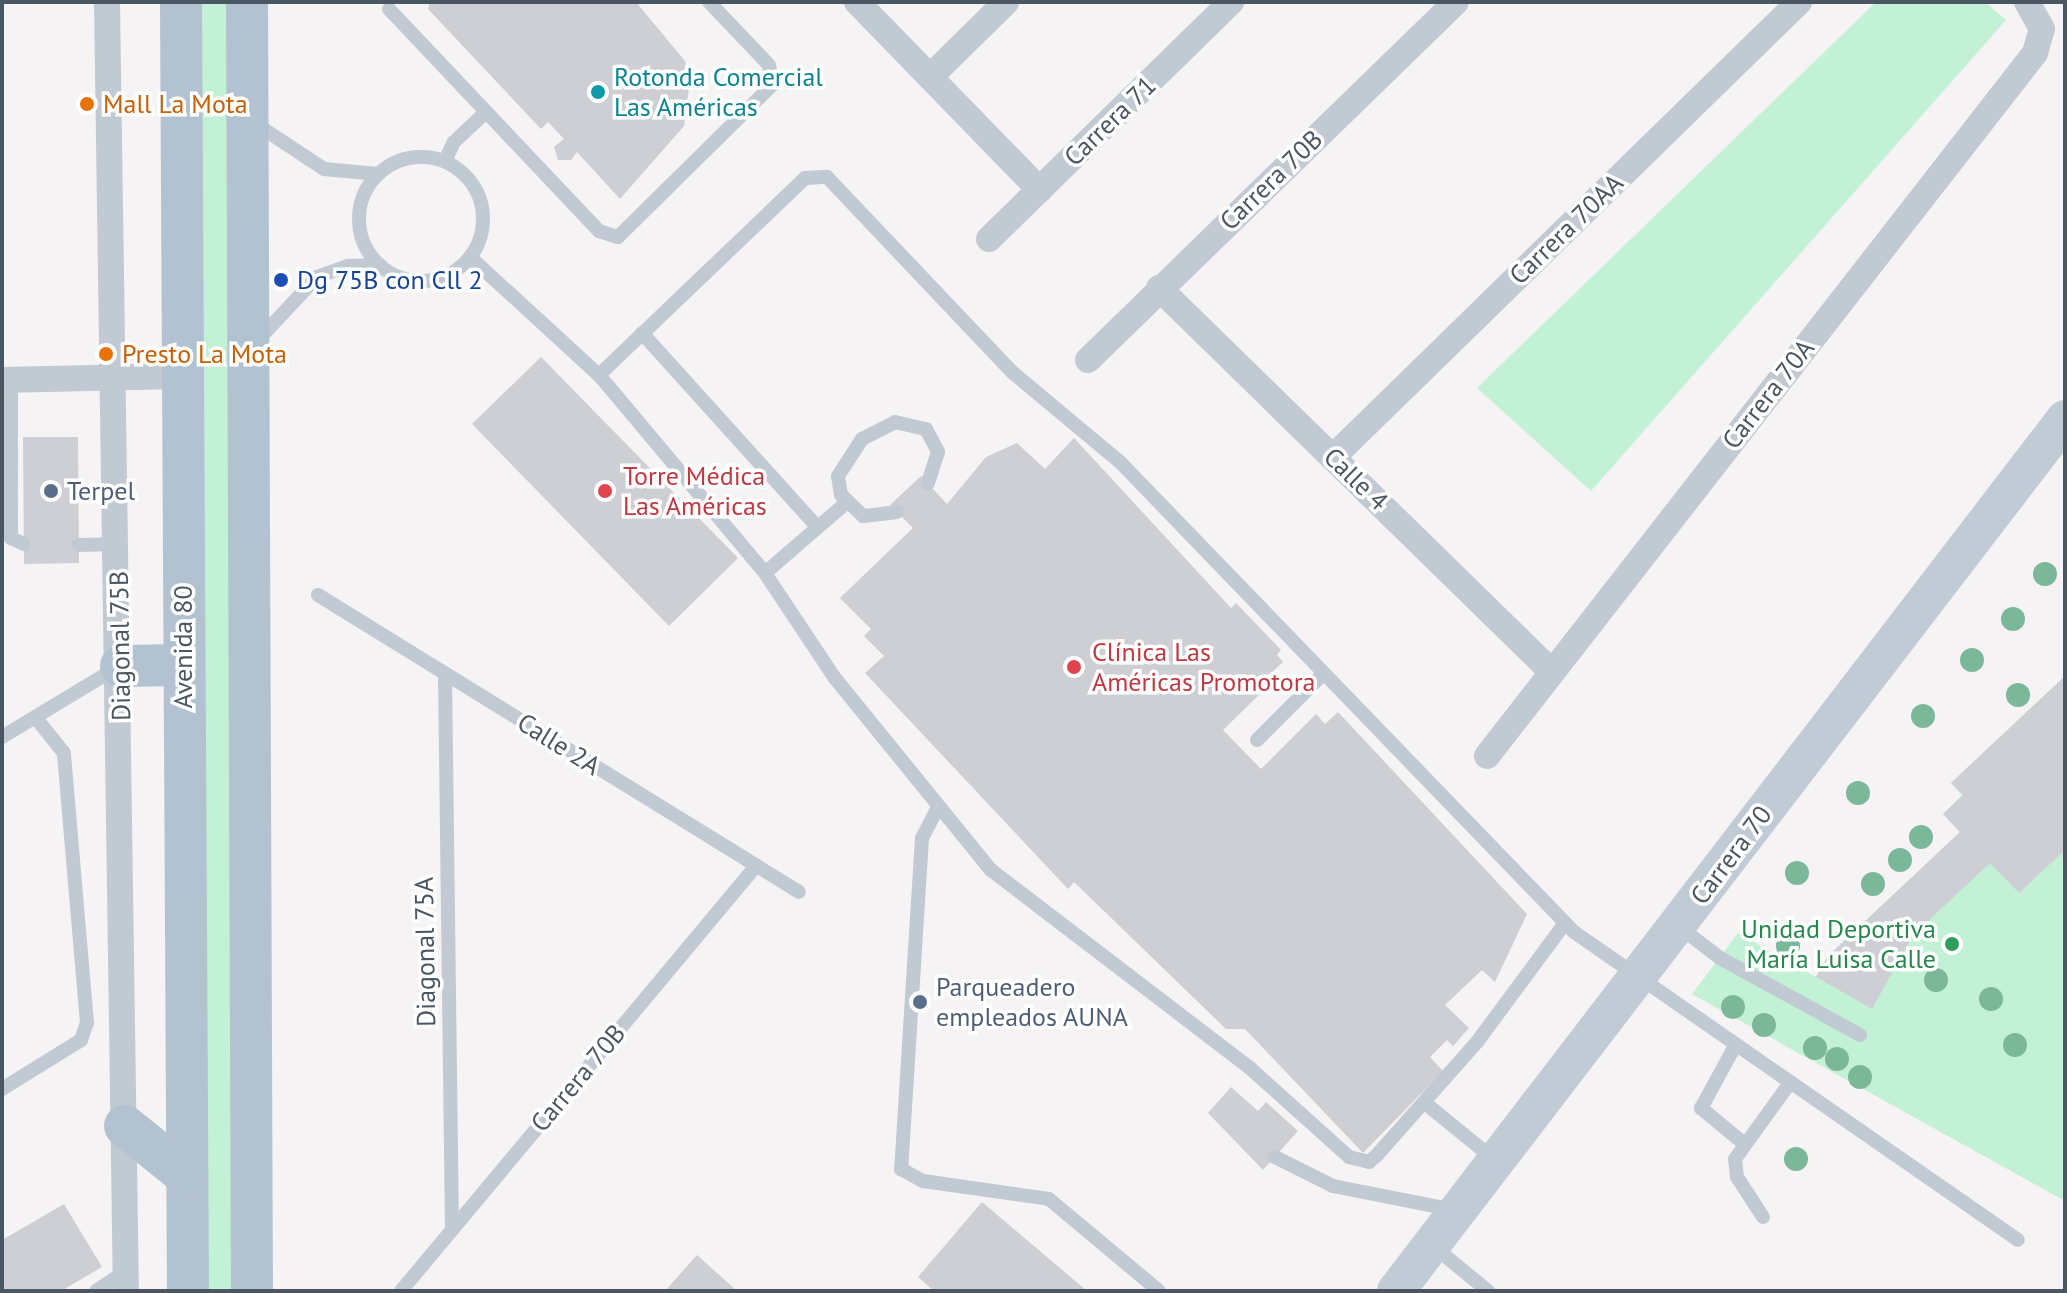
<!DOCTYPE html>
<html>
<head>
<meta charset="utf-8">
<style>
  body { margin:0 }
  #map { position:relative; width:2067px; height:1293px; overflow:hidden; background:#f5f3f3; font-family:"PT Sans",sans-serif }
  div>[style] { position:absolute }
  .green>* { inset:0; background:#c3f1d5 }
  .building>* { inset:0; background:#cdcfd5 }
  .lane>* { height:14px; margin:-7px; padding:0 7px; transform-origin:7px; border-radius:7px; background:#c1cad2 }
  .lane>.ring { margin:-7px; padding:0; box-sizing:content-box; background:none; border:14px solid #c1cad2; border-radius:50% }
  .street>* { height:26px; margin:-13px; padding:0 13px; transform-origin:13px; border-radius:13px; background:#c1cad2 }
  .secondary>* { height:38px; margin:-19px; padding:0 19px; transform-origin:19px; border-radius:19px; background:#c1cbd6 }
  .primary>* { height:42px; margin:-21px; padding:0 21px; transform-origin:21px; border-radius:21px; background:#b3c2d1 }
  .trees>* { width:24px; height:24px; margin:-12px; border-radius:50%; background:#7bb799 }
  .dots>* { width:22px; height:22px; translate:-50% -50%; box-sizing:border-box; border:4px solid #fff; border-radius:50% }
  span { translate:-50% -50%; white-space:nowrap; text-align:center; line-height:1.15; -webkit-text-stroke:7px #fff; paint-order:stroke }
  .culture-label { font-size:26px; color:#0d838f }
  .left { translate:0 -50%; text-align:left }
  .food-label { font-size:26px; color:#c56008 }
  .street-label { font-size:26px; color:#4a5661 }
  .transit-label { font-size:26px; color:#164399 }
  .health-label { font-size:26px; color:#be3a42 }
  .service-label { font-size:26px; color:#4e5e75 }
  .leisure-label { font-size:26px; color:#27864d }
  .right { translate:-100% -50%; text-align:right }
  .frame { position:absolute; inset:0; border:4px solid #4a5661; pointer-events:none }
</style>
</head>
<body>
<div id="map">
  <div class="green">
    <div style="clip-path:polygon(199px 2px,229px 2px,238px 1291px,199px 1291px)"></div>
    <div style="clip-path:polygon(1876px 2px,1985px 2px,2006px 20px,1591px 491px,1477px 388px)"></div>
    <div style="clip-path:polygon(2065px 676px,2065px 1201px,1692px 994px,1738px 933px,1816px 977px,1828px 956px,1960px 832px,1943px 814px,1962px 795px,1951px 783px)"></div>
  </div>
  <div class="building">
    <div style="clip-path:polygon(430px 2px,636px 2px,685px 61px,690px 80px,684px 126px,620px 199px,577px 152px,571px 160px,558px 160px,554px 147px,564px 139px,548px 122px,541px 129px,428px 9px)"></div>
    <div style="clip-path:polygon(541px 357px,738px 558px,669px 626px,472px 424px)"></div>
    <div style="clip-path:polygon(23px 437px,78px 437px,79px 563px,24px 564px)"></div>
    <div style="clip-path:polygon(1074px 438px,1231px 608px,1236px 603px,1281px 650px,1277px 655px,1283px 662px,1257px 686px,1262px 692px,1223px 730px,1261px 769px,1316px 714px,1325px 724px,1338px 712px,1527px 914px,1495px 982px,1482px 970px,1445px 1005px,1469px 1028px,1453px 1046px,1447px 1040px,1430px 1057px,1443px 1071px,1363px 1153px,1245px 1029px,1226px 1029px,1074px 882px,1068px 889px,865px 673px,884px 656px,864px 636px,871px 629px,840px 598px,913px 528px,890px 505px,921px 476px,947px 504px,986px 457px,1017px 443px,1045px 469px)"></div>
    <div style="clip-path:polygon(2065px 676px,2065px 850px,2019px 893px,1990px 863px,1913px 935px,1872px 1009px,1816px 977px,1828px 956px,1960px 832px,1943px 814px,1963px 795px,1951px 783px)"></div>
    <div style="clip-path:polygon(1231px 1087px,1258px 1111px,1266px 1102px,1298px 1131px,1263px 1170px,1208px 1113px)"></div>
    <div style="clip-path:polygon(982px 1202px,1087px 1291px,934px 1291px,918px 1277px)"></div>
    <div style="clip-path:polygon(64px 1204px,102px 1267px,61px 1291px,2px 1291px,2px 1240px)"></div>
    <div style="clip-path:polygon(697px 1255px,737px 1291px,665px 1291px)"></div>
  </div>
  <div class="lane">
    <div style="left:389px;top:9px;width:306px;rotate:46.6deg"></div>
    <div style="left:599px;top:231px;width:20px;rotate:18deg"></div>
    <div style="left:618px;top:237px;width:218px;rotate:-44.6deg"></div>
    <div style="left:773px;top:84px;width:19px;rotate:-102deg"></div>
    <div style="left:769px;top:65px;width:87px;rotate:-133.6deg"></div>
    <div style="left:253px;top:122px;width:85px;rotate:33.5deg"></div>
    <div style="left:324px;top:169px;width:54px;rotate:5.3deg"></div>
    <div class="ring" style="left:359px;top:157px;width:110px;height:110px"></div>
    <div style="left:445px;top:161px;width:21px;rotate:-65deg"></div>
    <div style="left:454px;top:142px;width:44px;rotate:-43.2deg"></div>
    <div style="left:470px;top:257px;width:175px;rotate:42.5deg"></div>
    <div style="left:599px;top:375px;width:258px;rotate:50deg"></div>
    <div style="left:765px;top:573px;width:125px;rotate:56.4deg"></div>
    <div style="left:834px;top:677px;width:249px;rotate:50.9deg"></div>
    <div style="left:991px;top:870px;width:327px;rotate:37.4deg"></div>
    <div style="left:1251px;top:1069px;width:132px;rotate:41.9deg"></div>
    <div style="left:1349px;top:1157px;width:21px;rotate:14deg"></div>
    <div style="left:1369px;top:1162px;width:11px;rotate:-41deg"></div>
    <div style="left:1377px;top:1155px;width:151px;rotate:-48.5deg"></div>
    <div style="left:1477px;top:1042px;width:148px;rotate:-53.5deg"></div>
    <div style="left:642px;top:333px;width:261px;rotate:47.9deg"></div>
    <div style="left:258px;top:340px;width:86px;rotate:-46.9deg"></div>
    <div style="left:317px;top:277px;width:33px;rotate:-20deg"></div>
    <div style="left:348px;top:266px;width:32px;rotate:-2deg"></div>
    <div style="left:599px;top:375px;width:285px;rotate:-43.7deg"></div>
    <div style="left:805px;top:178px;width:22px;rotate:-3deg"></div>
    <div style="left:827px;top:177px;width:269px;rotate:46.5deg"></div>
    <div style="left:1012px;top:372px;width:141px;rotate:39.8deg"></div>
    <div style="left:1120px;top:462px;width:653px;rotate:45.99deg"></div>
    <div style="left:1574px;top:932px;width:540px;rotate:34.75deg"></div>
    <div style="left:11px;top:380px;width:158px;rotate:90deg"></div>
    <div style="left:11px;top:538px;width:14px;rotate:25deg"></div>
    <div style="left:897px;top:512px;width:34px;rotate:173deg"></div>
    <div style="left:863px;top:516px;width:30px;rotate:-136deg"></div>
    <div style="left:841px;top:495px;width:19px;rotate:-99deg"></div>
    <div style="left:838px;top:476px;width:44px;rotate:-57deg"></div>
    <div style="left:862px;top:439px;width:37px;rotate:-27deg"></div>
    <div style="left:895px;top:422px;width:32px;rotate:13deg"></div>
    <div style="left:926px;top:429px;width:26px;rotate:62deg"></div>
    <div style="left:938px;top:452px;width:33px;rotate:108deg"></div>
    <div style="left:78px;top:545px;width:40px;rotate:-1.4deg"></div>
    <div style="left:765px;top:573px;width:106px;rotate:-40.8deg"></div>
    <div style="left:318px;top:595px;width:565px;rotate:31.69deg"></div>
    <div style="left:445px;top:674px;width:556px;rotate:89.28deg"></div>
    <div style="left:2px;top:737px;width:135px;rotate:-31.1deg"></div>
    <div style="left:1257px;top:740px;width:93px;rotate:-45deg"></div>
    <div style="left:938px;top:807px;width:35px;rotate:117deg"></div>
    <div style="left:922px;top:838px;width:332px;rotate:93.6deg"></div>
    <div style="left:901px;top:1169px;width:25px;rotate:29deg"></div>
    <div style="left:923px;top:1181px;width:127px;rotate:8.1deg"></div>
    <div style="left:1049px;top:1199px;width:143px;rotate:39.9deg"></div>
    <div style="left:1677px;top:925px;width:54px;rotate:37.5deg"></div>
    <div style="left:1720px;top:958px;width:160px;rotate:28.8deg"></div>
    <div style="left:1735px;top:1046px;width:71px;rotate:118.7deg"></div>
    <div style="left:1701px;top:1108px;width:53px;rotate:39.7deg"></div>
    <div style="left:2px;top:1089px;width:93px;rotate:-31.8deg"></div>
    <div style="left:81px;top:1040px;width:18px;rotate:-71deg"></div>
    <div style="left:87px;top:1023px;width:271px;rotate:-94.9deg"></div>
    <div style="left:64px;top:753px;width:46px;rotate:-128.9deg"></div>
    <div style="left:1425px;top:1103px;width:92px;rotate:39.2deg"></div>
    <div style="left:1275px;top:1157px;width:65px;rotate:26.6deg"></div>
    <div style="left:1333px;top:1186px;width:123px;rotate:11.2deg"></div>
    <div style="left:1763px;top:1217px;width:48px;rotate:-123deg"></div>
    <div style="left:1737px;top:1177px;width:18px;rotate:-96deg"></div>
    <div style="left:1735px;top:1159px;width:92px;rotate:-54.2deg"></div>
    <div style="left:1433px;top:1246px;width:71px;rotate:39.3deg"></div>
    <div style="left:96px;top:1291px;width:36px;rotate:-34deg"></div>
    <div style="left:401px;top:1291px;width:554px;rotate:-50.13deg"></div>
  </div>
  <div class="street">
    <div style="left:107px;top:2px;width:1289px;rotate:89.16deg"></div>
    <div style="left:857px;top:2px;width:262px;rotate:45.8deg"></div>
    <div style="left:930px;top:77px;width:107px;rotate:-44.6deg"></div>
    <div style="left:989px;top:239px;width:339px;rotate:-44.4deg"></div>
    <div style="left:1159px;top:288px;width:549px;rotate:44.34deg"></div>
    <div style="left:1088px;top:360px;width:513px;rotate:-44.21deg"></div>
    <div style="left:2px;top:380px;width:179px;rotate:-1.3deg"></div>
    <div style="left:1334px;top:456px;width:650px;rotate:-44.31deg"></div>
    <div style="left:1487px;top:756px;width:891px;rotate:-52.06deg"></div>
    <div style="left:2035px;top:53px;width:25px;rotate:-74deg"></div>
    <div style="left:2042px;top:29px;width:31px;rotate:-119deg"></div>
  </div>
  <div class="secondary">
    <div style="left:1396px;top:1291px;width:1099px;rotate:-52.5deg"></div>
  </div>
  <div class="primary">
    <div style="left:181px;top:2px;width:1289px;rotate:89.69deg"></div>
    <div style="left:247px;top:2px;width:1289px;rotate:89.78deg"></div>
    <div style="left:121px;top:666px;width:62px;rotate:-0.9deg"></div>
    <div style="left:125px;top:1126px;width:80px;rotate:38.9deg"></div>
  </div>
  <div class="trees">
    <div style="left:2045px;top:574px"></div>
    <div style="left:2013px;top:619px"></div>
    <div style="left:1972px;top:660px"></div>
    <div style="left:2018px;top:695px"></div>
    <div style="left:1923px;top:716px"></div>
    <div style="left:1858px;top:793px"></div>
    <div style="left:1921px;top:837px"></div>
    <div style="left:1900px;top:860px"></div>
    <div style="left:1797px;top:873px"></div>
    <div style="left:1873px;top:884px"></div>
    <div style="left:1788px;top:946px"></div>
    <div style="left:1936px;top:980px"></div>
    <div style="left:1991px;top:999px"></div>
    <div style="left:1733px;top:1007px"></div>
    <div style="left:1764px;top:1025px"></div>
    <div style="left:2015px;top:1045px"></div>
    <div style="left:1815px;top:1048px"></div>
    <div style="left:1837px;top:1059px"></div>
    <div style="left:1860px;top:1077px"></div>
    <div style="left:1796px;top:1159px"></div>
  </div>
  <div class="dots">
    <div style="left:598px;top:92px;background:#0f9aa8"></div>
    <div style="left:87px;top:104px;background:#e8710a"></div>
    <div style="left:281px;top:280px;background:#1a4fb4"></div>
    <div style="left:106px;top:354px;background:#e8710a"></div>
    <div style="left:51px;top:491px;background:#5c6f8a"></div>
    <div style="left:605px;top:491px;background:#e0444e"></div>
    <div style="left:1074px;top:667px;background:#e0444e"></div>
    <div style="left:1952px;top:944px;background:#2e9e5b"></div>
    <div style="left:920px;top:1002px;background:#5c6f8a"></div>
  </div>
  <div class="culture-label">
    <span class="left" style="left:614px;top:92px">Rotonda Comercial<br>Las Américas</span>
  </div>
  <div class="food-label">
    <span class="left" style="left:103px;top:104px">Mall La Mota</span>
    <span class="left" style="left:122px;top:354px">Presto La Mota</span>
  </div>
  <div class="street-label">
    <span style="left:1110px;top:121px;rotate:-44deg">Carrera 71</span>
    <span style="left:1271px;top:180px;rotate:-44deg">Carrera 70B</span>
    <span style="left:1566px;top:229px;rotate:-44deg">Carrera 70AA</span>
    <span style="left:1768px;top:394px;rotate:-52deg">Carrera 70A</span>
    <span style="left:1356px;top:479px;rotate:44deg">Calle 4</span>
    <span style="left:120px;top:646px;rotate:-91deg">Diagonal 75B</span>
    <span style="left:183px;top:647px;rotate:-90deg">Avenida 80</span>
    <span style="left:559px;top:744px;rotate:32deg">Calle 2A</span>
    <span style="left:1731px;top:855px;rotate:-53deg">Carrera 70</span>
    <span style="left:425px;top:952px;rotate:-91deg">Diagonal 75A</span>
    <span style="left:578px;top:1078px;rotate:-50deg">Carrera 70B</span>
  </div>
  <div class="transit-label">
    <span class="left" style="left:297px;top:280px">Dg 75B con Cll 2</span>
  </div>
  <div class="health-label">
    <span class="left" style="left:623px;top:491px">Torre Médica<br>Las Américas</span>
    <span class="left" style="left:1092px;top:667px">Clínica Las<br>Américas Promotora</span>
  </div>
  <div class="service-label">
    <span class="left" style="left:67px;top:491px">Terpel</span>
    <span class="left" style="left:936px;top:1002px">Parqueadero<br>empleados AUNA</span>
  </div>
  <div class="leisure-label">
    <span class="right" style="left:1936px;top:944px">Unidad Deportiva<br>María Luisa Calle</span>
  </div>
  <div class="frame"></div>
</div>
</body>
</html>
